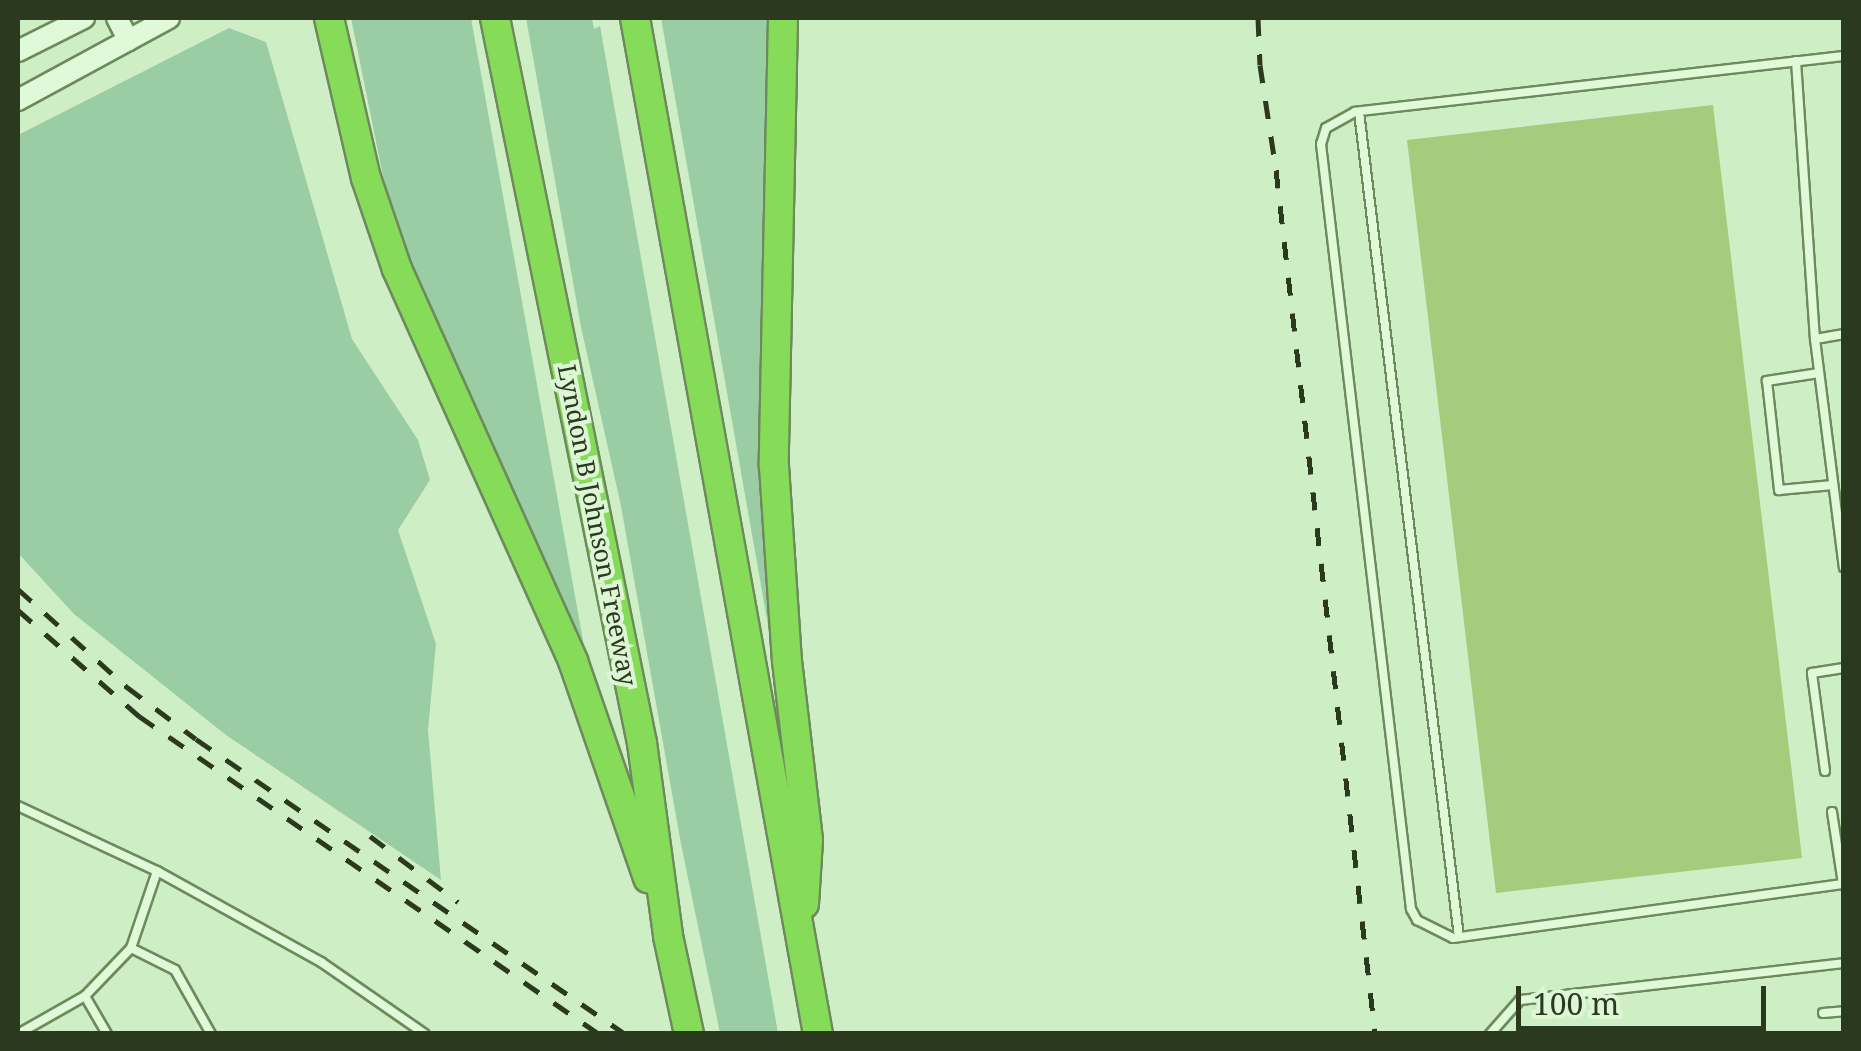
<!DOCTYPE html>
<html>
<head>
<meta charset="utf-8">
<style>
  body { margin:0 }
  #map { position:relative; width:1861px; height:1051px; overflow:hidden; background:#ceeec6; font-family:"Noto Serif",serif }
  div>[style] { position:absolute }
  .green>* { inset:0; background:#9acda4 }
  .building>* { inset:0; background:#a4cc7c }
  .roads { filter:drop-shadow(2px 0 #6d8a5c) drop-shadow(-2px 0 #6d8a5c) drop-shadow(0 2px #6d8a5c) drop-shadow(0 -2px #6d8a5c) }
  .lane>* { height:8px; margin:-4px; padding:0 4px; transform-origin:4px; border-radius:4px; background:#e0f9d9 }
  .secondary>* { height:20px; margin:-10px; padding:0 10px; transform-origin:10px; border-radius:10px; background:#e0f9d9 }
  .highway>* { height:28px; margin:-14px; padding:0 14px; transform-origin:14px; border-radius:14px; background:#86dc58 }
  .rail>* { height:5px; margin-top:-2.5px; transform-origin:0; background:repeating-linear-gradient(90deg,#2b3a1f 0 18px,transparent 0 36px) }
  span { translate:-50% -50%; white-space:nowrap; text-align:center; line-height:1.15; -webkit-text-stroke:8px #dcf6d6; paint-order:stroke }
  .street-label { font-size:25px; color:#2b3a1f }
  .frame { position:absolute; inset:0; border:20px solid #2b3a1f; pointer-events:none }
  .scale { position:absolute; left:1516px; top:986px; width:250px; height:45px; box-sizing:border-box; border:5px solid #2b3a1f; border-top:0; padding-left:12px; font-size:30px; line-height:35px; white-space:nowrap; color:#2b3a1f; -webkit-text-stroke:8px #dcf6d6; paint-order:stroke }
</style>
</head>
<body>
<div id="map">
  <div class="green">
    <div style="clip-path:polygon(351px 18px,471px 18px,584px 646px,432px 323px,388px 201px)"></div>
    <div style="clip-path:polygon(526px 18px,592px 18px,594px 29px,600px 26px,778px 1033px,720px 1033px,681px 844px,621px 506px,581px 327px)"></div>
    <div style="clip-path:polygon(661px 18px,775px 18px,777px 631px,769px 631px)"></div>
    <div style="clip-path:polygon(229px 28px,266px 42px,352px 339px,418px 440px,430px 480px,398px 530px,436px 644px,428px 730px,441px 880px,226px 735px,74px 614px,18px 553px,18px 135px)"></div>
  </div>
  <div class="building">
    <div style="clip-path:polygon(1713px 105px,1802px 858px,1496px 893px,1407px 140px)"></div>
  </div>
  <div class="roads">
    <div class="lane">
      <div style="left:1844px;top:56px;width:492px;rotate:173.5deg"></div>
      <div style="left:1355px;top:112px;width:33px;rotate:151deg"></div>
      <div style="left:1326px;top:128px;width:17px;rotate:107deg"></div>
      <div style="left:1321px;top:144px;width:770px;rotate:83.29deg"></div>
      <div style="left:1411px;top:909px;width:13px;rotate:61deg"></div>
      <div style="left:1417px;top:920px;width:40px;rotate:26.6deg"></div>
      <div style="left:1453px;top:938px;width:395px;rotate:-7.9deg"></div>
      <div style="left:1796px;top:61px;width:279px;rotate:86.1deg"></div>
      <div style="left:1359px;top:112px;width:831px;rotate:83.09deg"></div>
      <div style="left:1844px;top:334px;width:29px;rotate:170deg"></div>
      <div style="left:1815px;top:339px;width:230px;rotate:82.8deg"></div>
      <div style="left:1819px;top:373px;width:53px;rotate:171.3deg"></div>
      <div style="left:1767px;top:381px;width:110px;rotate:83.7deg"></div>
      <div style="left:1779px;top:490px;width:54px;rotate:-5.3deg"></div>
      <div style="left:1825px;top:771px;width:99px;rotate:-97.6deg"></div>
      <div style="left:1812px;top:673px;width:32px;rotate:-9deg"></div>
      <div style="left:18px;top:806px;width:153px;rotate:25.1deg"></div>
      <div style="left:157px;top:871px;width:188px;rotate:29deg"></div>
      <div style="left:321px;top:962px;width:126px;rotate:34.7deg"></div>
      <div style="left:1832px;top:812px;width:73px;rotate:81.3deg"></div>
      <div style="left:131px;top:948px;width:49px;rotate:26.6deg"></div>
      <div style="left:175px;top:970px;width:73px;rotate:60.6deg"></div>
      <div style="left:1823px;top:1013px;width:21px;rotate:-5deg"></div>
      <div style="left:18px;top:1034px;width:77px;rotate:-29.6deg"></div>
      <div style="left:107px;top:1034px;width:44px;rotate:-120.1deg"></div>
      <div style="left:85px;top:996px;width:66px;rotate:-46.2deg"></div>
      <div style="left:131px;top:948px;width:81px;rotate:-71.3deg"></div>
      <div style="left:1490px;top:1034px;width:45px;rotate:-48.6deg"></div>
      <div style="left:1520px;top:1000px;width:326px;rotate:-6.5deg"></div>
    </div>
    <div class="secondary">
      <div style="left:117px;top:18px;width:25px;rotate:63deg"></div>
      <div style="left:18px;top:51px;width:74px;rotate:-26.6deg"></div>
      <div style="left:18px;top:100px;width:172px;rotate:-28.5deg"></div>
    </div>
    <div class="highway">
      <div style="left:329px;top:18px;width:164px;rotate:77deg"></div>
      <div style="left:366px;top:178px;width:96px;rotate:71.2deg"></div>
      <div style="left:397px;top:269px;width:430px;rotate:65.8deg"></div>
      <div style="left:573px;top:661px;width:230px;rotate:70.9deg"></div>
      <div style="left:495px;top:18px;width:740px;rotate:78.54deg"></div>
      <div style="left:642px;top:743px;width:195px;rotate:82.3deg"></div>
      <div style="left:668px;top:936px;width:100px;rotate:77.9deg"></div>
      <div style="left:635px;top:18px;width:1032px;rotate:79.79deg"></div>
      <div style="left:783px;top:18px;width:448px;rotate:91.2deg"></div>
      <div style="left:774px;top:466px;width:195px;rotate:86.2deg"></div>
      <div style="left:787px;top:661px;width:180px;rotate:83.3deg"></div>
      <div style="left:808px;top:840px;width:64px;rotate:93.6deg"></div>
    </div>
  </div>
  <div class="rail">
    <div style="left:1258px;top:18px;width:47px;rotate:87.6deg"></div>
    <div style="left:1260px;top:65px;width:106px;rotate:81.3deg"></div>
    <div style="left:1276px;top:170px;width:870px;rotate:83.46deg"></div>
    <div style="left:18px;top:589px;width:147px;rotate:42deg"></div>
    <div style="left:127px;top:687px;width:86px;rotate:37deg"></div>
    <div style="left:196px;top:739px;width:521px;rotate:34.51deg"></div>
    <div style="left:18px;top:610px;width:161px;rotate:41.2deg"></div>
    <div style="left:139px;top:716px;width:559px;rotate:34.66deg"></div>
    <div style="left:370px;top:836px;width:110px;rotate:36.9deg"></div>
  </div>
  <div class="street-label">
    <span style="left:598px;top:525px;rotate:79deg">Lyndon B Johnson Freeway</span>
  </div>
  <div class="frame"></div>
  <div class="scale">100 m</div>
</div>
</body>
</html>
